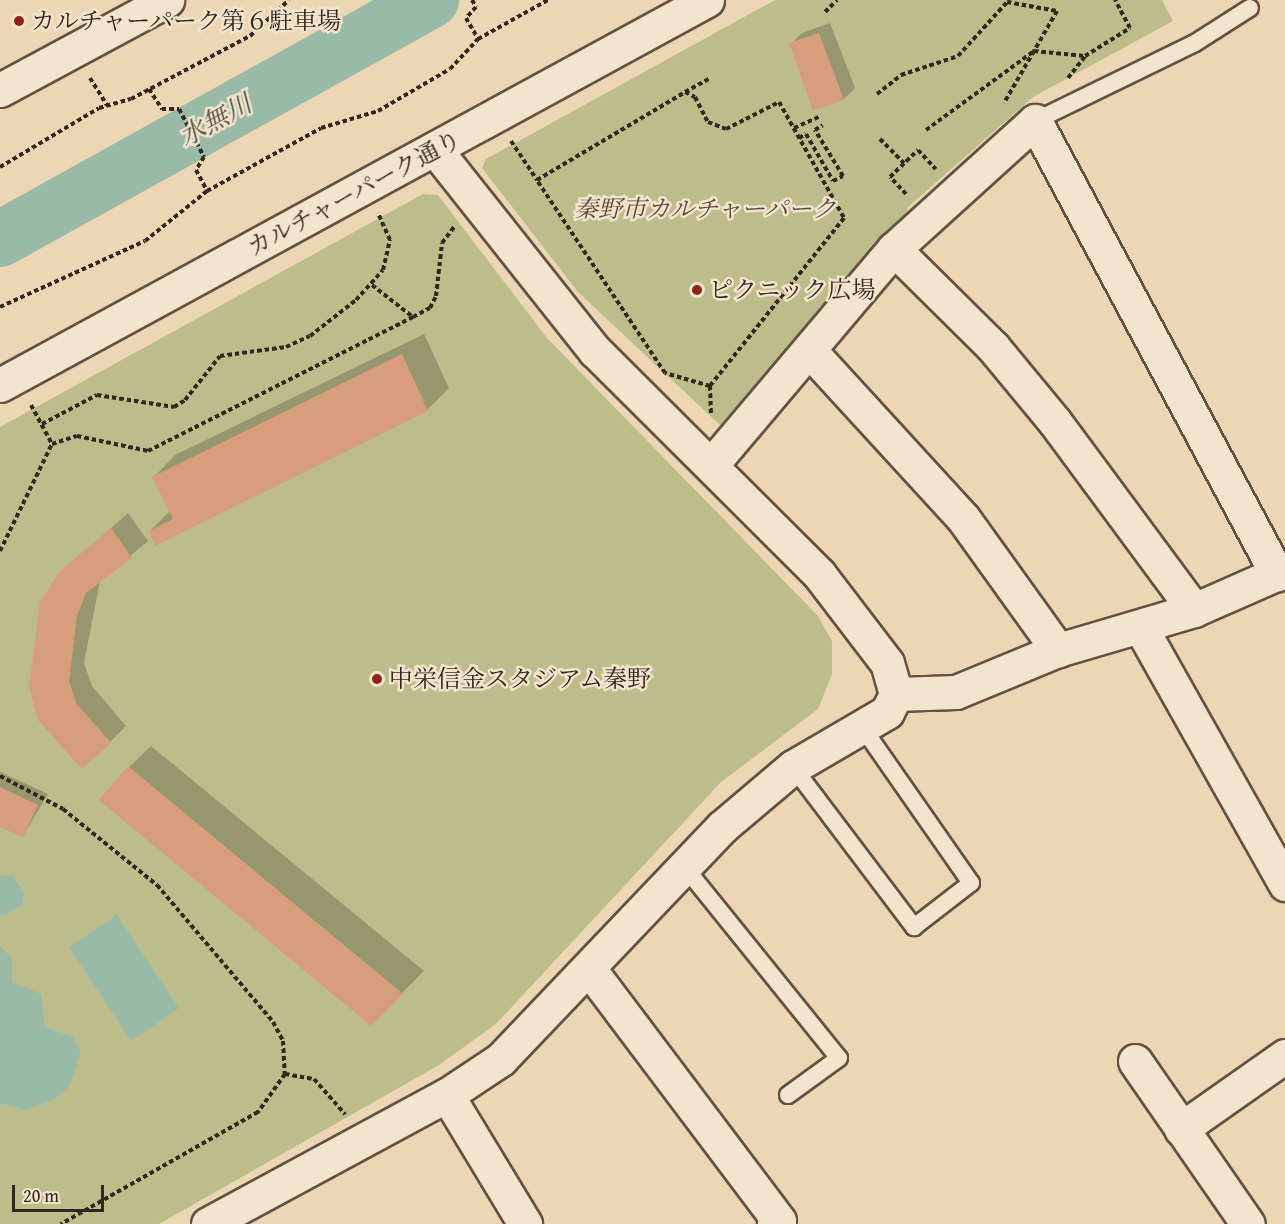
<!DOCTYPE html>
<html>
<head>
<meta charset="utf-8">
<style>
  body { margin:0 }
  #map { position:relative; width:1285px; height:1224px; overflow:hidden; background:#edd6b3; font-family:"Gentium Book Plus","Noto Serif JP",serif }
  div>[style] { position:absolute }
  .green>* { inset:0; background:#bcbd8a }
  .water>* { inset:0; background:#9abaa8 }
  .shadow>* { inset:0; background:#0003 }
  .river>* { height:56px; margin:-28px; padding:0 28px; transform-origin:28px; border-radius:28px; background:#9abaa8 }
  .building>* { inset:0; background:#d89e7b }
  .path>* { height:4px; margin-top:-2px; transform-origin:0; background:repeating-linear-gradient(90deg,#32261e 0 4.5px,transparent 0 7.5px) }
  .roads { filter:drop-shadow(2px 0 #615243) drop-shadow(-2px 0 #615243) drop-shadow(0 2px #615243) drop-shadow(0 -2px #615243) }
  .lane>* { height:16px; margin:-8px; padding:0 8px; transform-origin:8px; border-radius:8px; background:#f3e4ce }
  .street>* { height:33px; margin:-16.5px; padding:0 16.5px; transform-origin:16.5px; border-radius:16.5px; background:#f3e4ce }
  .secondary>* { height:33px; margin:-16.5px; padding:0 16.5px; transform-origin:16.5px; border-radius:16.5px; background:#f3e4ce }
  .dots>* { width:16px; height:16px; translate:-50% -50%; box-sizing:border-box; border:3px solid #f3e4ce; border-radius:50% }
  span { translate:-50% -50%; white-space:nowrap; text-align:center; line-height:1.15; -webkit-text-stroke:5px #f3e4ce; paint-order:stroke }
  .poi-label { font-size:24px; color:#32261e }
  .left { translate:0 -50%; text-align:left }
  .street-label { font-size:24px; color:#32261e }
  .park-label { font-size:24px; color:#544c39; font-style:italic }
  .water-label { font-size:26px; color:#4c4b40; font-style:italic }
  .scale { position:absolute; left:12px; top:1185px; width:92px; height:27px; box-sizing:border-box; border:3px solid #32261e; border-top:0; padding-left:8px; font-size:18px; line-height:21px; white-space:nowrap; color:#32261e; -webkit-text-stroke:4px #f3e4ce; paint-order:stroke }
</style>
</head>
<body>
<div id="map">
  <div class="green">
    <div style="clip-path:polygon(775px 0,1162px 0,1173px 21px,1033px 97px,907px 208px,909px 216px,720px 425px,578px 292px,482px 168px,486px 159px)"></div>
    <div style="clip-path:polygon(423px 194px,438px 195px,547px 338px,818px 616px,832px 641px,832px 674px,818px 709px,721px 782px,496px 1024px,439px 1065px,159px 1224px,0 1224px,0 427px)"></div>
  </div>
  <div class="water">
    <div style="clip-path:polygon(0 875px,13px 876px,24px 892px,22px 905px,5px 915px,0 915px)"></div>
    <div style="clip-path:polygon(117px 915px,179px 1008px,131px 1041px,69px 947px)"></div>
    <div style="clip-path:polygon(0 946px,12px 959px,12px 982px,41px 994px,45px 1027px,73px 1037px,81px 1053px,69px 1087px,55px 1099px,25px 1110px,0 1103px)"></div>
  </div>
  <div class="shadow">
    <div style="clip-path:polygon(830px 23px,855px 88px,844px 99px,814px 109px,791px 44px,802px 33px)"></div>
    <div style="clip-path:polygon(424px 334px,449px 388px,427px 410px,150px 531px,170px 511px,154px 477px,175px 455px)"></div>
    <div style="clip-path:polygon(128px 513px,148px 541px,100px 581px,84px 663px,92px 686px,126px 726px,110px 742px,39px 719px,61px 572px)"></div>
    <div style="clip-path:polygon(151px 746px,424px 971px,371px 1024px,129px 767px)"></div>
    <div style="clip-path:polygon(0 772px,48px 794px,23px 836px,0 825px)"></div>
  </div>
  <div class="river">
    <div style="left:0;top:239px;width:493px;rotate:-29deg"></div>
  </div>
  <div class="building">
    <div style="clip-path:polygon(819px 33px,844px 100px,813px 111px,789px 43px)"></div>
    <div style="clip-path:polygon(402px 354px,428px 411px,155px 546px,149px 531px,173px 519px,152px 477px)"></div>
    <div style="clip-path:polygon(111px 528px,132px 558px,86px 593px,77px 616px,69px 681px,76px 703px,111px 743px,82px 769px,38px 720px,29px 688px,40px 602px,60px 571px)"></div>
    <div style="clip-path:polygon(128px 766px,403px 994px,371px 1026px,99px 800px)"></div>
    <div style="clip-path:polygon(0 787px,38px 805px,23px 837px,0 827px)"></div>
  </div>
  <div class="path">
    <div style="left:472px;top:0;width:8px;rotate:60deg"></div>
    <div style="left:476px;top:7px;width:15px;rotate:132deg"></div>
    <div style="left:466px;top:18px;width:24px;rotate:60deg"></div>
    <div style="left:1007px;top:2px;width:51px;rotate:10.2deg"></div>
    <div style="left:1057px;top:11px;width:46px;rotate:119.9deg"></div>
    <div style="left:1034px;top:51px;width:51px;rotate:5.6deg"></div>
    <div style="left:825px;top:12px;width:17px;rotate:-45deg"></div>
    <div style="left:90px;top:78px;width:32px;rotate:58deg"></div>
    <div style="left:1068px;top:78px;width:28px;rotate:-52deg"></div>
    <div style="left:1085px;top:56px;width:53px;rotate:-31.9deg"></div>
    <div style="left:1130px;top:28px;width:32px;rotate:-118deg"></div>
    <div style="left:149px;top:89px;width:24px;rotate:57deg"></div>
    <div style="left:162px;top:109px;width:17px"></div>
    <div style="left:179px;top:109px;width:54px;rotate:62.5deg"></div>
    <div style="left:204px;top:157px;width:15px;rotate:122deg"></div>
    <div style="left:196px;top:170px;width:24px;rotate:62deg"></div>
    <div style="left:685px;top:92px;width:11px;rotate:27deg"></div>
    <div style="left:695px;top:97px;width:28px;rotate:63deg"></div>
    <div style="left:708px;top:122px;width:19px;rotate:21deg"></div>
    <div style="left:726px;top:129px;width:59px;rotate:-27deg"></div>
    <div style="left:779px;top:102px;width:133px;rotate:60.7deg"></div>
    <div style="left:844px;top:218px;width:215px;rotate:128.6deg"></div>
    <div style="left:710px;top:386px;width:47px;rotate:-163.9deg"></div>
    <div style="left:665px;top:373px;width:232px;rotate:-123.6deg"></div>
    <div style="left:537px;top:180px;width:172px;rotate:-30.7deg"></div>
    <div style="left:685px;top:92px;width:29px;rotate:-29deg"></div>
    <div style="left:877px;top:94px;width:31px;rotate:-38deg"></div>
    <div style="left:901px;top:75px;width:60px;rotate:-18.4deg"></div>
    <div style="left:958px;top:56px;width:76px;rotate:-47.7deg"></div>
    <div style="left:794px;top:128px;width:27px;rotate:-24deg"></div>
    <div style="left:926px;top:130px;width:134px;rotate:-36.2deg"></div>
    <div style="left:1034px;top:51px;width:60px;rotate:120deg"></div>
    <div style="left:799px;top:138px;width:8px;rotate:-30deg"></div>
    <div style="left:806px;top:134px;width:54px;rotate:60.1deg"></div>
    <div style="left:833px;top:181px;width:11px;rotate:-27deg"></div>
    <div style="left:843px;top:176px;width:54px;rotate:-121.3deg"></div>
    <div style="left:815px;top:130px;width:9px;rotate:-32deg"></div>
    <div style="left:880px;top:139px;width:34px;rotate:45deg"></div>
    <div style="left:511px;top:141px;width:47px;rotate:56.3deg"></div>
    <div style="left:0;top:167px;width:115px;rotate:-30.8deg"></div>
    <div style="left:99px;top:108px;width:33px;rotate:-16deg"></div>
    <div style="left:131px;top:99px;width:135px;rotate:-27.9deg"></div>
    <div style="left:250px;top:36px;width:53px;rotate:-42.7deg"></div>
    <div style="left:906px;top:194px;width:23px;rotate:-133deg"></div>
    <div style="left:890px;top:177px;width:39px;rotate:-44deg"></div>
    <div style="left:918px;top:150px;width:26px;rotate:47deg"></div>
    <div style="left:372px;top:285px;width:52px;rotate:38deg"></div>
    <div style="left:0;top:307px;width:159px;rotate:-24.5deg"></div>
    <div style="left:145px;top:241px;width:80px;rotate:-38.9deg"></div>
    <div style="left:207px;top:191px;width:130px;rotate:-28.9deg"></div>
    <div style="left:321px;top:128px;width:59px;rotate:-16.6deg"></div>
    <div style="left:378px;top:111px;width:83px;rotate:-30.3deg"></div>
    <div style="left:450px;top:69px;width:41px;rotate:-47deg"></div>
    <div style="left:478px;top:39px;width:80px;rotate:-29.1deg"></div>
    <div style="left:710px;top:386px;width:30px;rotate:88deg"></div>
    <div style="left:31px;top:405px;width:44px;rotate:61.7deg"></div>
    <div style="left:42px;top:424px;width:62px;rotate:-27.8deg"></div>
    <div style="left:97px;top:395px;width:78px;rotate:8.9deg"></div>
    <div style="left:174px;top:407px;width:13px;rotate:-32deg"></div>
    <div style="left:185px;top:400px;width:56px;rotate:-51.5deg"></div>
    <div style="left:220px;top:356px;width:67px;rotate:-7.8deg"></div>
    <div style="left:286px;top:347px;width:26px;rotate:-25deg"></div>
    <div style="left:310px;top:336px;width:58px;rotate:-38deg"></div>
    <div style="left:356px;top:300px;width:40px;rotate:-48deg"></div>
    <div style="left:383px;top:270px;width:31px;rotate:-77deg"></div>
    <div style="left:390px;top:240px;width:30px;rotate:-114deg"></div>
    <div style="left:0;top:551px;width:119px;rotate:-64.1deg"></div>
    <div style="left:52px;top:444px;width:26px;rotate:-18deg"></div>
    <div style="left:77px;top:436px;width:73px;rotate:11.9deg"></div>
    <div style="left:148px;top:451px;width:297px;rotate:-26.8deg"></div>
    <div style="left:413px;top:317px;width:19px;rotate:-28deg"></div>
    <div style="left:430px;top:308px;width:13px;rotate:-63deg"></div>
    <div style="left:436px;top:296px;width:53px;rotate:-83.5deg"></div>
    <div style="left:442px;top:243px;width:21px;rotate:-53deg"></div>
    <div style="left:0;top:776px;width:71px;rotate:27.6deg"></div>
    <div style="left:63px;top:809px;width:121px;rotate:39deg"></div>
    <div style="left:157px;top:885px;width:180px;rotate:49.7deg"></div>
    <div style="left:273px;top:1022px;width:21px;rotate:62deg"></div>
    <div style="left:283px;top:1041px;width:33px;rotate:87deg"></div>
    <div style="left:285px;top:1074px;width:47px;rotate:125.4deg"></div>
    <div style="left:258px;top:1112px;width:227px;rotate:150.4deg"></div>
    <div style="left:285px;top:1074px;width:29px;rotate:10deg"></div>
    <div style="left:314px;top:1079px;width:47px;rotate:48.5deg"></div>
  </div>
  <div class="roads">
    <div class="lane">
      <div style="left:1035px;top:121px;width:178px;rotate:-26deg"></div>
      <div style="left:1195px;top:43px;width:65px;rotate:-32.5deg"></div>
      <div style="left:793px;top:767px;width:201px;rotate:52.9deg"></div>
      <div style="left:914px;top:927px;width:72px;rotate:-37.7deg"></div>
      <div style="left:971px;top:883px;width:189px;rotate:-124.9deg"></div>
      <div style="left:683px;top:865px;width:248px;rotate:51.1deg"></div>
      <div style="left:839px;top:1058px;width:63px;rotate:144deg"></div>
    </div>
    <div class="street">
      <div style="left:894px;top:249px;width:139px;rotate:44.7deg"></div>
      <div style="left:993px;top:347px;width:97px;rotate:50.4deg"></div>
      <div style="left:1055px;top:422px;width:234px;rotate:53.5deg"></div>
      <div style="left:809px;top:350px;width:228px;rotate:47.5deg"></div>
      <div style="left:963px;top:518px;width:163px;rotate:54.3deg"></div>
      <div style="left:712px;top:464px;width:282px;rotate:-49.8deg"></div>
      <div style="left:894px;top:249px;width:190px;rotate:-42.2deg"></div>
      <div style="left:1035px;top:121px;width:514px;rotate:61.89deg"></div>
      <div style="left:1141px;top:628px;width:294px;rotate:60.6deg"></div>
      <div style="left:896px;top:694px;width:60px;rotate:-1.9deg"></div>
      <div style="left:956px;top:692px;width:110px;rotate:-22.4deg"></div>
      <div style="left:1058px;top:650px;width:142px;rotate:-16.4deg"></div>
      <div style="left:1194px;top:610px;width:99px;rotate:-23.7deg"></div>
      <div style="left:590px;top:970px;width:314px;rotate:53deg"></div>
      <div style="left:779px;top:1221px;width:6px;rotate:149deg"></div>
      <div style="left:1135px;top:1061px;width:198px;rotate:55.3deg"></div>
      <div style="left:447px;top:1095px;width:151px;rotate:58.8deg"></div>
      <div style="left:1181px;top:1129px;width:127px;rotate:-35.1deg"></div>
    </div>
    <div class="secondary">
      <div style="left:0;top:90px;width:190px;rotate:-28.3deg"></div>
      <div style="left:0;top:385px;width:805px;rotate:-28.57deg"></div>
      <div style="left:208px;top:1224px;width:272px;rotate:-28.4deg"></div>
      <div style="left:447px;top:1095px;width:65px;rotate:-33.7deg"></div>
      <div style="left:501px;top:1059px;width:320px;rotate:-46.4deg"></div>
      <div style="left:722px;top:827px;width:93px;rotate:-40.2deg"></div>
      <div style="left:793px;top:767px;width:109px;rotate:-30.3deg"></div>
      <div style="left:887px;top:712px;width:20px;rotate:-63deg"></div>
      <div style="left:896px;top:694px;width:32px;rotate:-106deg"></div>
      <div style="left:887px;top:663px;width:112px;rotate:-127.4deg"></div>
      <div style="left:819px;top:574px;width:316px;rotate:-135.1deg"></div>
      <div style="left:595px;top:351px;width:258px;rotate:-128.4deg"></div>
    </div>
  </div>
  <div class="dots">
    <div style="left:19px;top:21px;background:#8f2418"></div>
    <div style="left:697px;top:290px;background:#8f2418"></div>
    <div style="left:377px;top:679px;background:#8f2418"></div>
  </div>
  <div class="poi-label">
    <span class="left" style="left:31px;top:21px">カルチャーパーク第６駐車場</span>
    <span class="left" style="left:709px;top:290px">ピクニック広場</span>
    <span class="left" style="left:389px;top:679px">中栄信金スタジアム秦野</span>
  </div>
  <div class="street-label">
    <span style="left:354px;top:193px;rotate:-28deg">カルチャーパーク通り</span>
  </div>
  <div class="park-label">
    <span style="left:705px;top:209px">秦野市カルチャーパーク</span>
  </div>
  <div class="water-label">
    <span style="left:215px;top:120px;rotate:-29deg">水無川</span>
  </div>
  <div class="scale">20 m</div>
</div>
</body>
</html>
